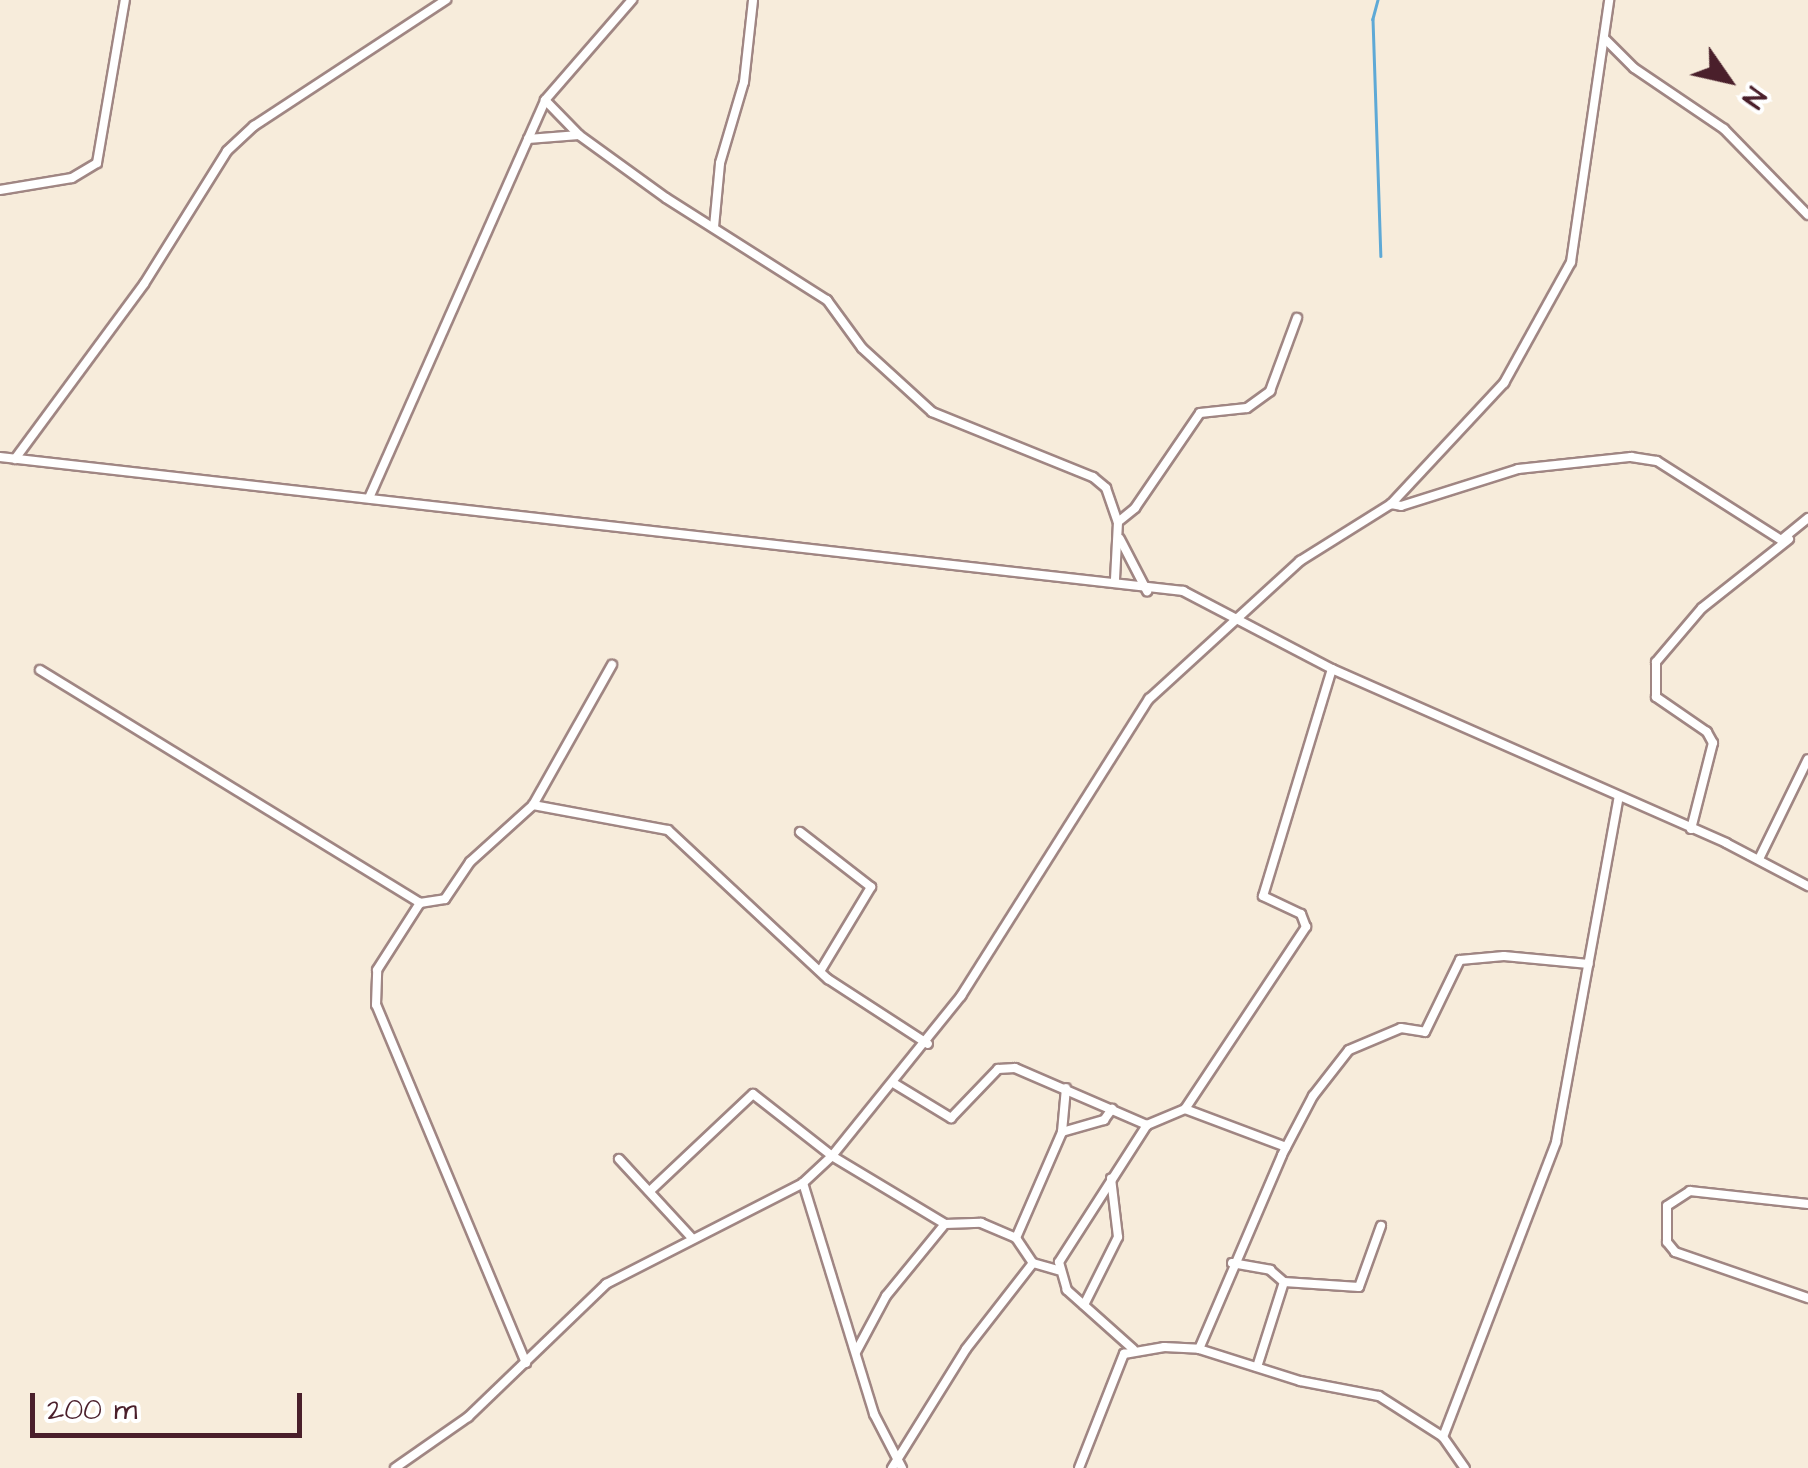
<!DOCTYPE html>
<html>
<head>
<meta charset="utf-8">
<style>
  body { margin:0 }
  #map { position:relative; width:1808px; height:1468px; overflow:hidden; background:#f7ecdb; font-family:"Architects Daughter",sans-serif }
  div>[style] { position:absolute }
  .stream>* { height:2.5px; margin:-1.25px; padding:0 1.25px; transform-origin:1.25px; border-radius:1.25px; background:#5ea9d6 }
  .roads { filter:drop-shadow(2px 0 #a08683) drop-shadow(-2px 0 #a08683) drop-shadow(0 2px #a08683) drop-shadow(0 -2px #a08683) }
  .street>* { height:8px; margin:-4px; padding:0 4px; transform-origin:4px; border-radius:4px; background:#fff }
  span { translate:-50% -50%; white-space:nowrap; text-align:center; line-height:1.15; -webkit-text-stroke:8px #fff; paint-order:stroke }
  .north { position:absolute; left:1678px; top:30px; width:100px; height:100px; -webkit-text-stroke:8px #fff; paint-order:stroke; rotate:124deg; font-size:28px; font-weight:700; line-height:40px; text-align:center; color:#4a1f2b }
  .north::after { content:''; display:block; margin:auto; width:35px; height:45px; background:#4a1f2b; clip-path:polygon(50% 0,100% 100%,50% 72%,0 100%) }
  .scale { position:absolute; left:30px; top:1393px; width:272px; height:45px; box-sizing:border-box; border:5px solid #4a1f2b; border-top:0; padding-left:12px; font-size:30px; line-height:35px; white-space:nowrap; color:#4a1f2b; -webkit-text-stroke:8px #fff; paint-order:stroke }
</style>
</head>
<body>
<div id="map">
  <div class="stream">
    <div style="left:1378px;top:0;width:20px;rotate:105deg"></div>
    <div style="left:1373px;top:19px;width:237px;rotate:88.1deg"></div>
  </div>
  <div class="roads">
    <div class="street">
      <div style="left:1605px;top:39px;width:41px;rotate:45deg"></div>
      <div style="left:1634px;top:68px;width:109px;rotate:34.1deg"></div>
      <div style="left:1724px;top:129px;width:120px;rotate:45.7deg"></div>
      <div style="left:545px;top:100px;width:49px;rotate:45.8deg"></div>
      <div style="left:579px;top:135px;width:107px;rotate:35.9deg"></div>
      <div style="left:666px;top:198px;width:191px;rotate:32.4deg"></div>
      <div style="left:827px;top:300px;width:59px;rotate:53.9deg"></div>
      <div style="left:862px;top:348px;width:95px;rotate:42.4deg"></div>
      <div style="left:932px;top:412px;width:174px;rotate:22deg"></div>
      <div style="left:1093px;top:477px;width:17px;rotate:40deg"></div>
      <div style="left:1106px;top:488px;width:36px;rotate:71deg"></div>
      <div style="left:1118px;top:522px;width:58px;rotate:93deg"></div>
      <div style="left:528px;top:139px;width:51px;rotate:-4.5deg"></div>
      <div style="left:0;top:190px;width:73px;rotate:-9.5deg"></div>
      <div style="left:72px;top:178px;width:29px;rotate:-31deg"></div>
      <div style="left:97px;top:163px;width:165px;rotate:-80.3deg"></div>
      <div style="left:714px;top:227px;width:64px;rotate:-84.6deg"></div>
      <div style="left:720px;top:163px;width:84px;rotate:-73.5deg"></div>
      <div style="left:744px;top:82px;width:82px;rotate:-83.7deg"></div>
      <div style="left:0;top:457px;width:1191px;rotate:6.46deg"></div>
      <div style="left:1183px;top:591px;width:168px;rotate:27.6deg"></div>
      <div style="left:1332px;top:669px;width:431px;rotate:23.8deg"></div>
      <div style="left:1726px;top:843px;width:93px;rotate:27.7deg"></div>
      <div style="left:15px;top:459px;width:217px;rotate:-53.6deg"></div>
      <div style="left:144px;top:284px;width:157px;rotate:-58deg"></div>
      <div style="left:227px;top:151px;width:37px;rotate:-43deg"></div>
      <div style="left:254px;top:126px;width:230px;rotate:-33.3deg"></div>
      <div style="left:369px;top:498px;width:435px;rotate:-66.1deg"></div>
      <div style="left:545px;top:100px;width:133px;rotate:-49deg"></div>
      <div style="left:1391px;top:504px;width:10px;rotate:11deg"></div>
      <div style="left:1401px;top:506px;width:123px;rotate:-17.5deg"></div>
      <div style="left:1518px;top:469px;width:114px;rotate:-6.1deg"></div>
      <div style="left:1631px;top:457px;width:26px;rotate:9deg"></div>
      <div style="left:1657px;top:461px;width:147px;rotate:32.5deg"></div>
      <div style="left:1781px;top:540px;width:35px;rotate:-39deg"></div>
      <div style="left:1118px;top:522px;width:22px;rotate:-39deg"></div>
      <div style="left:1135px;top:508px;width:115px;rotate:-55.6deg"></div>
      <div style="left:1200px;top:413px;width:47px;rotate:-6.1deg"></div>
      <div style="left:1247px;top:408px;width:29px;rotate:-36deg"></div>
      <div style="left:1270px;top:391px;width:78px;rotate:-69.7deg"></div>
      <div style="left:1120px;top:539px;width:59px;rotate:62.6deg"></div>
      <div style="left:40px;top:670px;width:446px;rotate:31.5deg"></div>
      <div style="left:533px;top:805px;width:137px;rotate:10.5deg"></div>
      <div style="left:668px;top:830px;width:219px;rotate:43deg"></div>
      <div style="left:828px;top:979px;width:119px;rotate:33deg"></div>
      <div style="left:1691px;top:829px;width:89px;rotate:-75.7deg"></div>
      <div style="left:1713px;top:743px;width:13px;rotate:-119deg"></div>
      <div style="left:1707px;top:732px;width:62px;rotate:-145.5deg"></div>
      <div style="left:1656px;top:697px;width:35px;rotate:-90deg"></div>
      <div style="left:1656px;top:662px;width:71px;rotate:-49.6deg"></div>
      <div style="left:1702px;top:608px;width:111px;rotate:-38.4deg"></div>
      <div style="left:800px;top:832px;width:90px;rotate:37.8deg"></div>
      <div style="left:871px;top:887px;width:97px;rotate:121.1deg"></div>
      <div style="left:1759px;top:859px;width:111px;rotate:-63.9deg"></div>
      <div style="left:895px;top:1084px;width:66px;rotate:31.3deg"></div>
      <div style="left:951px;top:1118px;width:68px;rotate:-46.2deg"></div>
      <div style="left:998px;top:1069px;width:17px;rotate:-3deg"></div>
      <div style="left:1015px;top:1068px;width:144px;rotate:23.4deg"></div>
      <div style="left:1185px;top:1109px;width:108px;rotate:20.6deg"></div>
      <div style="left:1062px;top:1132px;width:44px;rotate:-15.9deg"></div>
      <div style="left:1104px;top:1120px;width:14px;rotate:-54deg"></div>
      <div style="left:619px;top:1159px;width:106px;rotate:47.3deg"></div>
      <div style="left:803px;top:1183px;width:242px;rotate:72.9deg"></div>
      <div style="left:874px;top:1414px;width:61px;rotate:62.6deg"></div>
      <div style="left:651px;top:1190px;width:140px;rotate:-43.3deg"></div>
      <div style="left:753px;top:1094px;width:100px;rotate:38.1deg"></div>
      <div style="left:832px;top:1156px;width:132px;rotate:31deg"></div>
      <div style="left:945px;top:1224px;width:36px;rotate:-2deg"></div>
      <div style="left:981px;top:1223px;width:38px;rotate:23deg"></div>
      <div style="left:1016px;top:1238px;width:30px;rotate:56deg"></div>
      <div style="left:1033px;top:1263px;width:26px;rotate:16deg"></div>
      <div style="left:1808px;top:1204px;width:119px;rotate:-173.7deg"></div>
      <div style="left:1690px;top:1191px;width:27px;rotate:147deg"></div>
      <div style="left:1667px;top:1206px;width:36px;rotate:90deg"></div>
      <div style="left:1667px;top:1242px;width:13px;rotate:51deg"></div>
      <div style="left:1675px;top:1252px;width:141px;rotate:19.1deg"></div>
      <div style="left:1016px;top:1238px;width:116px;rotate:-66.5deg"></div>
      <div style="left:1062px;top:1132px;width:44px;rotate:-84.8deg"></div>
      <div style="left:1232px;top:1263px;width:39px;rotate:10deg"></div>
      <div style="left:1270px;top:1270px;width:18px;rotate:41deg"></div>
      <div style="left:1284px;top:1282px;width:75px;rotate:3.8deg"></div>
      <div style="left:1359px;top:1287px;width:65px;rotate:-70.2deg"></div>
      <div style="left:1084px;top:1305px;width:76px;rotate:-63.4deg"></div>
      <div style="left:1118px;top:1237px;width:59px;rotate:-96.8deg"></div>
      <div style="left:1133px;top:1349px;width:89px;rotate:-138.2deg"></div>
      <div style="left:1067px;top:1290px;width:29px;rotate:-106deg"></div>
      <div style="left:1059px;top:1262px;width:163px;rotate:-57.3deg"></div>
      <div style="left:1147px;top:1125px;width:41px;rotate:-22.8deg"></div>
      <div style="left:1185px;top:1109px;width:219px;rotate:-56.4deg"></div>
      <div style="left:1306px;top:927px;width:14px;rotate:-111deg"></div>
      <div style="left:1301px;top:914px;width:42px;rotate:-154.7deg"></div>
      <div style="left:1263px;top:896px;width:237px;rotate:-73.1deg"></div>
      <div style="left:1199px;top:1349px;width:211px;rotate:-66.8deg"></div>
      <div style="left:1282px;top:1155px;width:67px;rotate:-62.3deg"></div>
      <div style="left:1313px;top:1096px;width:58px;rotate:-52deg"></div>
      <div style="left:1349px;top:1050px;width:56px;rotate:-22.9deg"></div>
      <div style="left:1401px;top:1028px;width:24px;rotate:9deg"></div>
      <div style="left:1425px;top:1032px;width:80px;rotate:-64.1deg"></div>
      <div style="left:1460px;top:960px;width:44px;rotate:-5.2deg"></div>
      <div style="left:1504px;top:956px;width:85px;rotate:5.4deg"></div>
      <div style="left:856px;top:1352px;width:64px;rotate:-61.8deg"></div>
      <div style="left:886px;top:1296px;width:93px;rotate:-50.7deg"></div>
      <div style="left:526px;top:1363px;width:388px;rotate:-112.7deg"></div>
      <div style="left:376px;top:1005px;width:35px;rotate:-88deg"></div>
      <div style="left:377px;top:970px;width:80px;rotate:-57.3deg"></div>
      <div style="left:420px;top:903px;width:25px;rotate:-9deg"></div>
      <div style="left:445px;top:899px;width:45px;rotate:-56deg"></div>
      <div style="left:470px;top:862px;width:85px;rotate:-42.1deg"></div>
      <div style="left:533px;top:805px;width:161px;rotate:-60.6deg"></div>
      <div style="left:1257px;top:1367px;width:89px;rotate:-72.4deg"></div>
      <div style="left:1443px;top:1437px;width:316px;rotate:-69deg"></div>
      <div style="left:1556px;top:1142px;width:351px;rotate:-79.7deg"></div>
      <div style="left:395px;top:1468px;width:89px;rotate:-34.9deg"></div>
      <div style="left:468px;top:1417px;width:192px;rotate:-43.9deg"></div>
      <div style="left:606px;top:1284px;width:221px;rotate:-27.1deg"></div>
      <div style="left:803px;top:1183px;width:40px;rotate:-43deg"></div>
      <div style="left:832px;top:1156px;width:206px;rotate:-51.1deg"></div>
      <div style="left:961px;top:996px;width:352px;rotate:-57.7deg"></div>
      <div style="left:1149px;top:699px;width:205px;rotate:-42.4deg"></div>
      <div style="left:1300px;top:561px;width:107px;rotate:-32.1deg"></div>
      <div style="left:1391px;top:504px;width:166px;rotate:-47deg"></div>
      <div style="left:1504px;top:383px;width:138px;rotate:-61deg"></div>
      <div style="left:1571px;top:262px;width:265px;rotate:-81.7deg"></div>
      <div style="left:892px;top:1468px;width:140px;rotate:-58.1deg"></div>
      <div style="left:966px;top:1349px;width:109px;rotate:-52.1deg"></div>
      <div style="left:1079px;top:1468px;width:123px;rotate:-68.5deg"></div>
      <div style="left:1124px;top:1354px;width:41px;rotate:-9.9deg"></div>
      <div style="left:1164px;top:1347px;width:35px;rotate:3deg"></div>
      <div style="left:1199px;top:1349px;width:106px;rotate:17.6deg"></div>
      <div style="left:1300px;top:1381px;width:80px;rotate:10.8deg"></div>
      <div style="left:1379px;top:1396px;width:76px;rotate:32.6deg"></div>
      <div style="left:1443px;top:1437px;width:38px;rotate:55deg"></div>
    </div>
  </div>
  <div class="north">N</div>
  <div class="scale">200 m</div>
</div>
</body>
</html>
